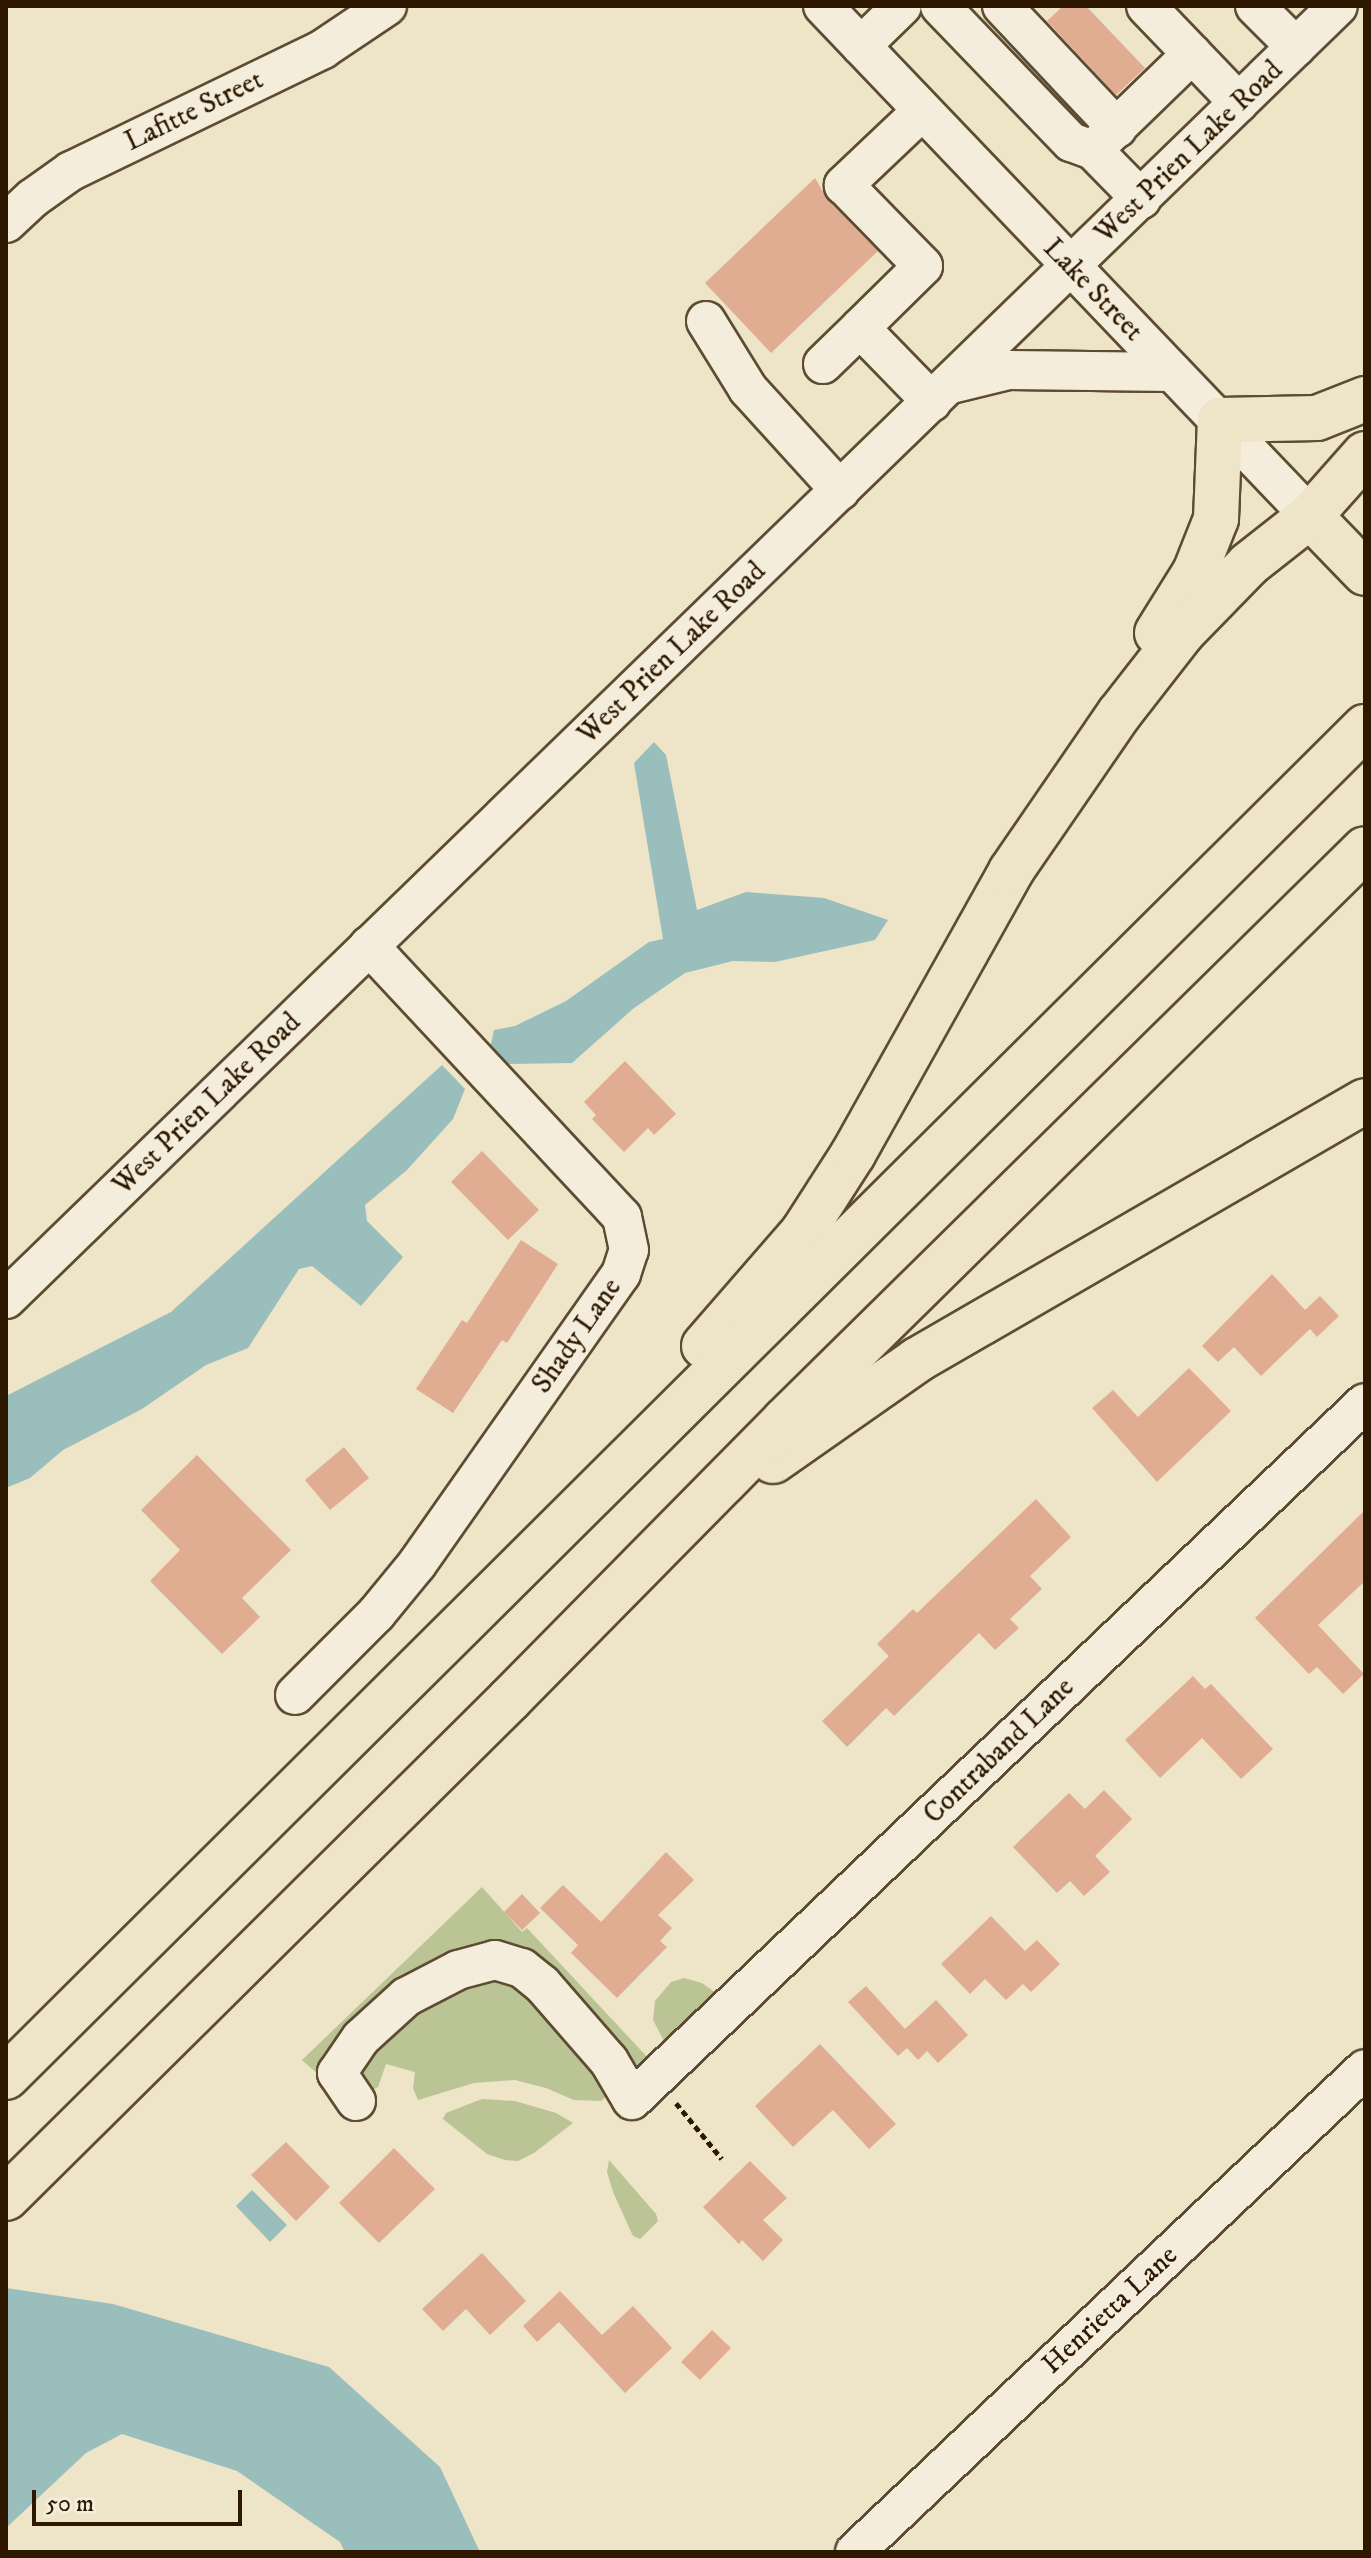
<!DOCTYPE html>
<html>
<head>
<meta charset="utf-8">
<style>
  body { margin:0 }
  #map { position:relative; width:1371px; height:2558px; overflow:hidden; background:#eee4c8; font-family:"IM FELL DW Pica",serif }
  div>[style] { position:absolute }
  .green>* { inset:0; background:#bac495 }
  .water>* { inset:0; background:#9abebb }
  .building>* { inset:0; background:#e0ad92 }
  .path>* { height:5px; margin-top:-2.5px; transform-origin:0; background:repeating-linear-gradient(90deg,#2e1900 0 6px,transparent 0 10px) }
  .roads { filter:drop-shadow(2px 0 #5e4c32) drop-shadow(-2px 0 #5e4c32) drop-shadow(0 2px #5e4c32) drop-shadow(0 -2px #5e4c32) }
  .minor>* { height:38px; margin:-19px; padding:0 19px; transform-origin:19px; border-radius:19px; background:#f4eddb }
  .major>* { height:44px; margin:-22px; padding:0 22px; transform-origin:22px; border-radius:22px; background:#eee4c8 }
  .highway>* { height:44px; margin:-22px; padding:0 22px; transform-origin:22px; border-radius:22px; background:#eee4c8 }
  span { translate:-50% -50%; white-space:nowrap; text-align:center; line-height:1.15; -webkit-text-stroke:6px #f4eddb; paint-order:stroke }
  .street-label { font-size:28px; color:#2e1900 }
  .frame { position:absolute; inset:0; border:8px solid #2e1900; pointer-events:none }
  .scale { position:absolute; left:32px; top:2490px; width:210px; height:36px; box-sizing:border-box; border:4px solid #2e1900; border-top:0; padding-left:10px; font-size:24px; line-height:28px; white-space:nowrap; color:#2e1900; -webkit-text-stroke:6px #f4eddb; paint-order:stroke }
</style>
</head>
<body>
<div id="map">
  <div class="green">
    <div style="clip-path:polygon(482px 1887px,522px 1932px,527px 1928px,649px 2059px,629px 2077px,564px 1998px,473px 1955px,320px 2076px,302px 2060px)"></div>
    <div style="clip-path:polygon(522px 1973px,620px 2085px,601px 2101px,574px 2100px,546px 2088px,515px 2080px,474px 2083px,418px 2100px,413px 2088px,415px 2072px,386px 2064px,378px 2087px,370px 2091px,351px 2062px,436px 1985px)"></div>
    <div style="clip-path:polygon(684px 1978px,702px 1983px,717px 1994px,665px 2043px,653px 2020px,655px 2001px,671px 1982px)"></div>
    <div style="clip-path:polygon(482px 2099px,515px 2101px,556px 2113px,573px 2123px,534px 2153px,518px 2161px,505px 2160px,487px 2154px,443px 2119px,446px 2113px)"></div>
    <div style="clip-path:polygon(609px 2160px,656px 2214px,658px 2221px,640px 2239px,633px 2236px,613px 2192px,607px 2172px)"></div>
  </div>
  <div class="water">
    <div style="clip-path:polygon(654px 742px,666px 755px,697px 910px,746px 892px,824px 898px,888px 920px,875px 940px,775px 962px,733px 961px,685px 973px,634px 1008px,572px 1063px,503px 1064px,490px 1049px,494px 1030px,515px 1026px,566px 1001px,649px 942px,663px 939px,634px 763px)"></div>
    <div style="clip-path:polygon(442px 1065px,465px 1089px,453px 1119px,407px 1170px,365px 1205px,367px 1221px,403px 1257px,361px 1306px,312px 1266px,299px 1269px,248px 1348px,206px 1365px,142px 1409px,63px 1450px,30px 1478px,6px 1488px,6px 1396px,171px 1312px)"></div>
    <div style="clip-path:polygon(252px 2190px,287px 2225px,270px 2242px,236px 2206px)"></div>
    <div style="clip-path:polygon(6px 2288px,113px 2304px,329px 2367px,440px 2467px,480px 2552px,345px 2552px,340px 2542px,237px 2471px,122px 2434px,86px 2453px,6px 2528px)"></div>
  </div>
  <div class="building">
    <div style="clip-path:polygon(1063px 6px,1086px 6px,1145px 68px,1116px 95px,1047px 21px)"></div>
    <div style="clip-path:polygon(815px 178px,828px 200px,878px 251px,771px 353px,705px 283px)"></div>
    <div style="clip-path:polygon(625px 1061px,676px 1114px,654px 1135px,648px 1128px,624px 1152px,592px 1119px,596px 1115px,584px 1102px)"></div>
    <div style="clip-path:polygon(482px 1151px,539px 1210px,508px 1240px,451px 1182px)"></div>
    <div style="clip-path:polygon(521px 1240px,558px 1264px,507px 1343px,502px 1340px,453px 1413px,416px 1389px,462px 1320px,467px 1323px)"></div>
    <div style="clip-path:polygon(1272px 1274px,1305px 1310px,1320px 1296px,1339px 1316px,1317px 1337px,1310px 1329px,1261px 1376px,1234px 1347px,1218px 1362px,1202px 1346px)"></div>
    <div style="clip-path:polygon(1189px 1368px,1231px 1411px,1157px 1482px,1092px 1408px,1113px 1390px,1138px 1417px)"></div>
    <div style="clip-path:polygon(344px 1447px,369px 1478px,330px 1510px,305px 1480px)"></div>
    <div style="clip-path:polygon(197px 1455px,291px 1550px,242px 1598px,260px 1617px,222px 1654px,150px 1581px,180px 1550px,141px 1510px)"></div>
    <div style="clip-path:polygon(1036px 1499px,1071px 1537px,1030px 1576px,1042px 1589px,1010px 1619px,1019px 1628px,995px 1650px,979px 1633px,894px 1716px,886px 1708px,847px 1747px,822px 1721px,889px 1656px,877px 1644px,913px 1609px,917px 1613px)"></div>
    <div style="clip-path:polygon(1365px 1510px,1365px 1581px,1318px 1625px,1364px 1674px,1343px 1694px,1317px 1667px,1309px 1674px,1255px 1618px)"></div>
    <div style="clip-path:polygon(1193px 1676px,1205px 1689px,1211px 1684px,1273px 1749px,1241px 1779px,1202px 1738px,1160px 1778px,1125px 1740px)"></div>
    <div style="clip-path:polygon(1104px 1790px,1132px 1819px,1095px 1856px,1110px 1872px,1084px 1896px,1070px 1881px,1057px 1893px,1013px 1847px,1069px 1793px,1085px 1809px)"></div>
    <div style="clip-path:polygon(666px 1852px,694px 1880px,658px 1915px,672px 1928px,660px 1941px,667px 1947px,617px 1998px,571px 1953px,578px 1945px,540px 1908px,563px 1885px,601px 1922px)"></div>
    <div style="clip-path:polygon(522px 1894px,540px 1913px,522px 1930px,504px 1912px)"></div>
    <div style="clip-path:polygon(991px 1916px,1025px 1951px,1037px 1940px,1060px 1964px,1031px 1992px,1023px 1984px,1006px 2000px,985px 1979px,970px 1994px,941px 1964px)"></div>
    <div style="clip-path:polygon(866px 1986px,905px 2029px,936px 2000px,968px 2035px,938px 2063px,927px 2051px,918px 2060px,907px 2048px,898px 2056px,848px 2002px)"></div>
    <div style="clip-path:polygon(820px 2044px,896px 2124px,869px 2149px,833px 2110px,793px 2147px,755px 2106px)"></div>
    <div style="clip-path:polygon(286px 2142px,330px 2187px,296px 2221px,251px 2175px)"></div>
    <div style="clip-path:polygon(394px 2148px,435px 2189px,379px 2243px,339px 2203px)"></div>
    <div style="clip-path:polygon(750px 2161px,787px 2198px,763px 2220px,783px 2240px,763px 2261px,742px 2240px,739px 2244px,703px 2207px)"></div>
    <div style="clip-path:polygon(482px 2253px,526px 2301px,490px 2335px,466px 2309px,443px 2331px,422px 2309px)"></div>
    <div style="clip-path:polygon(560px 2291px,602px 2335px,633px 2306px,672px 2348px,625px 2393px,559px 2322px,537px 2342px,523px 2326px)"></div>
    <div style="clip-path:polygon(712px 2330px,731px 2348px,700px 2380px,681px 2362px)"></div>
  </div>
  <div class="path">
    <div style="left:676px;top:2103px;width:72px;rotate:50.6deg"></div>
  </div>
  <div class="roads">
    <div class="minor">
      <div style="left:823px;top:6px;width:705px;rotate:46.32deg"></div>
      <div style="left:940px;top:6px;width:189px;rotate:46.1deg"></div>
      <div style="left:1071px;top:142px;width:23px;rotate:20deg"></div>
      <div style="left:1093px;top:150px;width:69px;rotate:45.6deg"></div>
      <div style="left:1002px;top:6px;width:168px;rotate:46.7deg"></div>
      <div style="left:1146px;top:6px;width:134px;rotate:46.2deg"></div>
      <div style="left:1255px;top:6px;width:58px;rotate:45deg"></div>
      <div style="left:861px;top:46px;width:57px;rotate:-44.3deg"></div>
      <div style="left:922px;top:111px;width:108px;rotate:136.5deg"></div>
      <div style="left:844px;top:185px;width:113px;rotate:45.7deg"></div>
      <div style="left:923px;top:266px;width:88px;rotate:135.5deg"></div>
      <div style="left:860px;top:328px;width:103px;rotate:45.8deg"></div>
      <div style="left:1098px;top:145px;width:131px;rotate:-44.1deg"></div>
      <div style="left:6px;top:223px;width:37px;rotate:-43deg"></div>
      <div style="left:33px;top:198px;width:47px;rotate:-35.4deg"></div>
      <div style="left:71px;top:171px;width:280px;rotate:-25.8deg"></div>
      <div style="left:323px;top:49px;width:77px;rotate:-33.9deg"></div>
      <div style="left:706px;top:321px;width:80px;rotate:58.3deg"></div>
      <div style="left:748px;top:389px;width:137px;rotate:47.7deg"></div>
      <div style="left:823px;top:364px;width:52px;rotate:-44.2deg"></div>
      <div style="left:951px;top:384px;width:60px;rotate:-13.6deg"></div>
      <div style="left:1009px;top:370px;width:163px;rotate:0.7deg"></div>
      <div style="left:6px;top:1299px;width:1856px;rotate:-44.15deg"></div>
      <div style="left:295px;top:1695px;width:115px;rotate:-45deg"></div>
      <div style="left:376px;top:1614px;width:65px;rotate:-50.6deg"></div>
      <div style="left:417px;top:1564px;width:355px;rotate:-54.9deg"></div>
      <div style="left:621px;top:1274px;width:25px;rotate:-72deg"></div>
      <div style="left:629px;top:1250px;width:34px;rotate:-102deg"></div>
      <div style="left:622px;top:1217px;width:371px;rotate:-133deg"></div>
      <div style="left:356px;top:2101px;width:34px;rotate:-124deg"></div>
      <div style="left:337px;top:2073px;width:42px;rotate:-55.6deg"></div>
      <div style="left:361px;top:2038px;width:61px;rotate:-42.3deg"></div>
      <div style="left:406px;top:1997px;width:59px;rotate:-27.4deg"></div>
      <div style="left:458px;top:1970px;width:38px;rotate:-15deg"></div>
      <div style="left:495px;top:1960px;width:28px;rotate:17deg"></div>
      <div style="left:522px;top:1968px;width:26px;rotate:39deg"></div>
      <div style="left:542px;top:1984px;width:102px;rotate:49deg"></div>
      <div style="left:609px;top:2061px;width:45px;rotate:59.5deg"></div>
      <div style="left:632px;top:2100px;width:1011px;rotate:-43.56deg"></div>
      <div style="left:855px;top:2552px;width:702px;rotate:-43.44deg"></div>
    </div>
    <div class="major">
      <div style="left:1310px;top:516px;width:79px;rotate:46deg"></div>
    </div>
    <div class="highway">
      <div style="left:1157px;top:633px;width:72px;rotate:-58.1deg"></div>
      <div style="left:1195px;top:572px;width:57px;rotate:-68.4deg"></div>
      <div style="left:1216px;top:519px;width:99px;rotate:-87.7deg"></div>
      <div style="left:1220px;top:420px;width:97px;rotate:-1.2deg"></div>
      <div style="left:1317px;top:418px;width:52px;rotate:-21.6deg"></div>
      <div style="left:704px;top:1346px;width:151px;rotate:-49deg"></div>
      <div style="left:803px;top:1232px;width:93px;rotate:-57.3deg"></div>
      <div style="left:853px;top:1154px;width:324px;rotate:-60.8deg"></div>
      <div style="left:1011px;top:871px;width:191px;rotate:-55.5deg"></div>
      <div style="left:1119px;top:714px;width:103px;rotate:-52.1deg"></div>
      <div style="left:1182px;top:633px;width:96px;rotate:-45.8deg"></div>
      <div style="left:1249px;top:564px;width:78px;rotate:-38.2deg"></div>
      <div style="left:1310px;top:516px;width:83px;rotate:-48.4deg"></div>
      <div style="left:773px;top:1461px;width:176px;rotate:-35deg"></div>
      <div style="left:917px;top:1360px;width:517px;rotate:-30.03deg"></div>
      <div style="left:6px;top:2077px;width:1916px;rotate:-44.81deg"></div>
      <div style="left:6px;top:2198px;width:708px;rotate:-44.71deg"></div>
      <div style="left:509px;top:1700px;width:392px;rotate:-45.4deg"></div>
      <div style="left:784px;top:1421px;width:815px;rotate:-44.55deg"></div>
    </div>
  </div>
  <div class="street-label">
    <span style="left:194px;top:111px;rotate:-26deg">Lafitte Street</span>
    <span style="left:1189px;top:152px;rotate:-44deg">West Prien Lake Road</span>
    <span style="left:1093px;top:290px;rotate:46deg">Lake Street</span>
    <span style="left:672px;top:653px;rotate:-44deg">West Prien Lake Road</span>
    <span style="left:207px;top:1104px;rotate:-44deg">West Prien Lake Road</span>
    <span style="left:577px;top:1336px;rotate:-55deg">Shady Lane</span>
    <span style="left:999px;top:1751px;rotate:-44deg">Contraband Lane</span>
    <span style="left:1110px;top:2310px;rotate:-43deg">Henrietta Lane</span>
  </div>
  <div class="frame"></div>
  <div class="scale">50 m</div>
</div>
</body>
</html>
